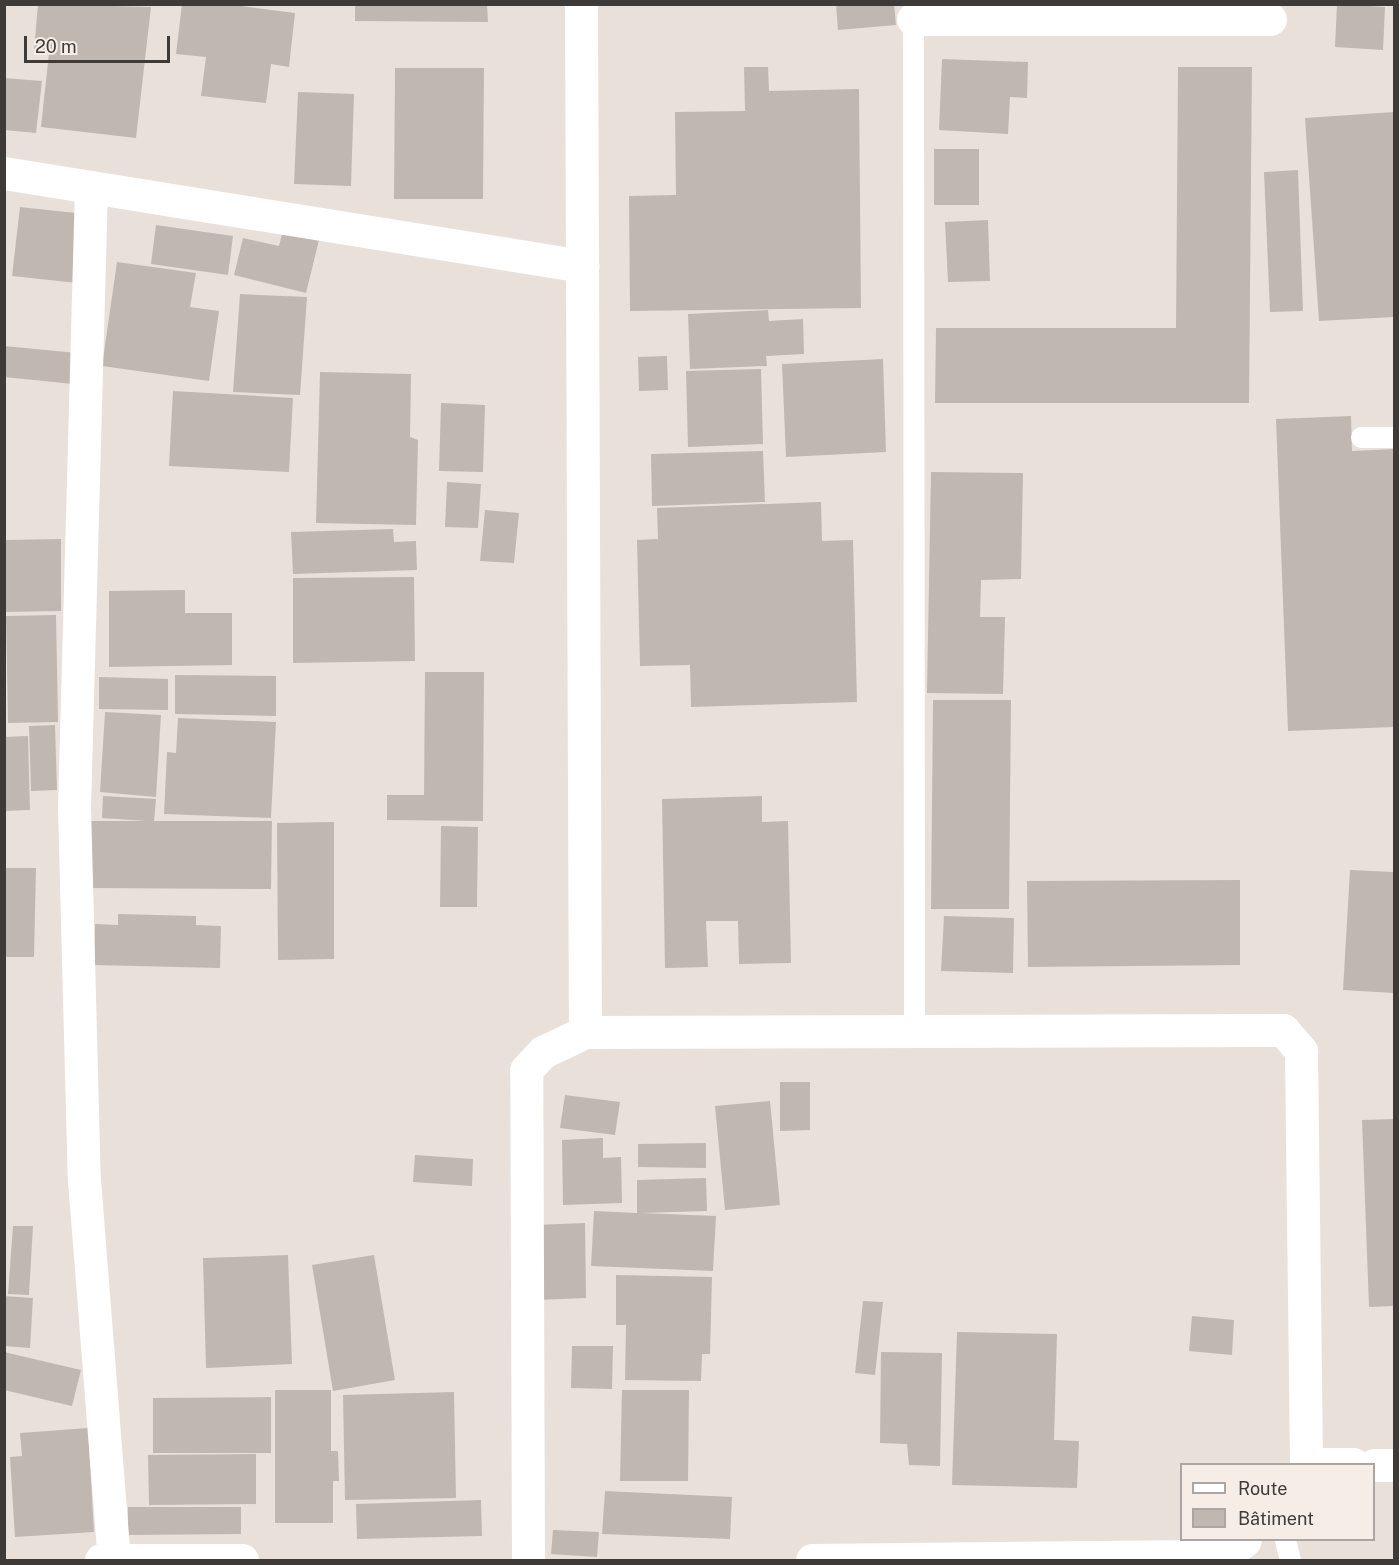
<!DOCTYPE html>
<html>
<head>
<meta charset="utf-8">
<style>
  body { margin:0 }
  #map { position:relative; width:1399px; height:1565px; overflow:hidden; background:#e9e0da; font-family:"Public Sans",sans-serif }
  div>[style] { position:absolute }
  .building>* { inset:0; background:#c0b7b1 }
  .lane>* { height:21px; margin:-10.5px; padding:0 10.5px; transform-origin:10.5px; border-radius:10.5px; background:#fff }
  .street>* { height:33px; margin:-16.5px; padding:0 16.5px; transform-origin:16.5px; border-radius:16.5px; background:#fff }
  span { translate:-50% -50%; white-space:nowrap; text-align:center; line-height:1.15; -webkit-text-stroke:4.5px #f6ede7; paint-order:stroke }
  .frame { position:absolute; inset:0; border:6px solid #3d3a37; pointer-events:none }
  .legend { position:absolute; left:1180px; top:1463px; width:195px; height:78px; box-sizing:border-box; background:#f6ede7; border:2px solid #aca5a1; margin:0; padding:8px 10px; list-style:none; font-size:18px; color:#3d3a37 }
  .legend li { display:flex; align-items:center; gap:12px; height:30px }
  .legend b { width:30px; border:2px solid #aca5a1 }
  .scale { position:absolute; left:24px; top:36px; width:146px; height:27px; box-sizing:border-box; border:3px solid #3d3a37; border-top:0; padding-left:8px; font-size:18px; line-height:21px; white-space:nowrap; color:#3d3a37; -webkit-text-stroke:4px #f6ede7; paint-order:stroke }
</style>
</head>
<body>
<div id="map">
  <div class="building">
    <div style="clip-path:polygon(38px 4px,151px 7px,136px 138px,41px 127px,49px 53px,34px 51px)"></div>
    <div style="clip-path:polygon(182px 4px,226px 4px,295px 13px,289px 67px,271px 64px,266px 103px,201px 96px,206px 57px,176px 54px)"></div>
    <div style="clip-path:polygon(355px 4px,487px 4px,488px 22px,355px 21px)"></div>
    <div style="clip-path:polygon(836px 4px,894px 4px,896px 25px,838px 30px)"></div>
    <div style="clip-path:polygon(1337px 4px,1385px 7px,1383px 50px,1335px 47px)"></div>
    <div style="clip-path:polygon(942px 59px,1028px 62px,1027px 98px,1010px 97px,1008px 134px,939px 130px)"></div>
    <div style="clip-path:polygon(744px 67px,768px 67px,769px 91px,859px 89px,861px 308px,630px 311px,629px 196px,676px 195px,675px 112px,745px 111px)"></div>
    <div style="clip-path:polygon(1178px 67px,1252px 67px,1249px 403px,935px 403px,936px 328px,1176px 328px)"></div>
    <div style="clip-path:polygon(395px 68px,484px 68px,483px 199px,394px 199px)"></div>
    <div style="clip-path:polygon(4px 78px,42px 81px,36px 133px,4px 130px)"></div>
    <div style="clip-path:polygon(298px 92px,354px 94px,351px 186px,294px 184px)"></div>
    <div style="clip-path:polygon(1394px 112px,1394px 317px,1319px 321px,1305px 118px)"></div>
    <div style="clip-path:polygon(934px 149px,979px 149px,979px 205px,934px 205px)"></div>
    <div style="clip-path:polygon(1298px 170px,1303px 311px,1270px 312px,1264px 172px)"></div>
    <div style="clip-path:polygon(20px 207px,85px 214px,77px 283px,12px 276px)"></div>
    <div style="clip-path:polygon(988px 220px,990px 281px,948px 282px,945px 222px)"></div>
    <div style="clip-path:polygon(156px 225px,233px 236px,228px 275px,151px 264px)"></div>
    <div style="clip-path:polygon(284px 226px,320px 236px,306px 293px,234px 275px,243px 238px,279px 246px)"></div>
    <div style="clip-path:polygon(117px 262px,196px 273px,190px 307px,219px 311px,209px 381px,102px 366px)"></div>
    <div style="clip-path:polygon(240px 294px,307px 297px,300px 395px,233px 392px)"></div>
    <div style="clip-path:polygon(768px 310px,769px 321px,803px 319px,804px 354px,766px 356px,767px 366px,690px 369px,688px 314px)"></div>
    <div style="clip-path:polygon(4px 346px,77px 353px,73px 384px,4px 377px)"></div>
    <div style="clip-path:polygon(667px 356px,668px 390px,639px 391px,638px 357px)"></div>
    <div style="clip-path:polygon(883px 359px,886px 452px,786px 457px,782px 364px)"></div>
    <div style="clip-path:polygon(761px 369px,763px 444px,688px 447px,686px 371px)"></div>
    <div style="clip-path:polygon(320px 372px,411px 374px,410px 437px,418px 440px,416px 525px,316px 523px)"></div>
    <div style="clip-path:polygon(173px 391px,293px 398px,289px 472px,169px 466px)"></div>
    <div style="clip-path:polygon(441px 403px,485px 405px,483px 472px,439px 471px)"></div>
    <div style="clip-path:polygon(1351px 416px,1352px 451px,1394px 449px,1394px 727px,1288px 731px,1276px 419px)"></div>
    <div style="clip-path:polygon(763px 451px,765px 502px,652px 506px,651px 454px)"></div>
    <div style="clip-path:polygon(931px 472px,1023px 473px,1021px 579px,981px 580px,980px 617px,1005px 617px,1003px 694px,927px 693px)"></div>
    <div style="clip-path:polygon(447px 482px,481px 484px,478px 528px,445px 527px)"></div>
    <div style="clip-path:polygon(821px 502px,822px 541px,853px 540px,857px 702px,691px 707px,690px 665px,640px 666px,637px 540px,658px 539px,657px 508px)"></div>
    <div style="clip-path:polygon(485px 510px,519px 513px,514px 563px,480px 561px)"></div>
    <div style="clip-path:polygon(393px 529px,394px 542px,416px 541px,417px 570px,293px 574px,291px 532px)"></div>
    <div style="clip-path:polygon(61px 539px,61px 611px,4px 612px,4px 540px)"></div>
    <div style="clip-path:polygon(414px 577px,415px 661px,293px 663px,293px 578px)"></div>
    <div style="clip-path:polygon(185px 590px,185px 613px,232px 613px,232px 665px,109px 667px,109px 591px)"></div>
    <div style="clip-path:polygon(56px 615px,58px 722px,8px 723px,6px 616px)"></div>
    <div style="clip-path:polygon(425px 672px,484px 672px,483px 821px,387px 820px,387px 795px,424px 795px)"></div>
    <div style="clip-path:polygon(175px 675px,276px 676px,276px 716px,175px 714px)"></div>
    <div style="clip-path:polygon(99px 677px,168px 679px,168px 710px,99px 709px)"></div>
    <div style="clip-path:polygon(933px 700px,1011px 700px,1009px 909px,931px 909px)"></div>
    <div style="clip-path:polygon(105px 712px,161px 715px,156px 797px,100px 792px)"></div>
    <div style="clip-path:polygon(178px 718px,276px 722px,271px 818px,164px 814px,167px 752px,176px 753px)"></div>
    <div style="clip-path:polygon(55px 725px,57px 790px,31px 791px,29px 726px)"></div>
    <div style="clip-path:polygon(28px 736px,30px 810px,4px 811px,4px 737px)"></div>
    <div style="clip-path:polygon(103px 796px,156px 799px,154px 821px,272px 821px,271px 889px,89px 888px,90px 821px,146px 821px,102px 818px)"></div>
    <div style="clip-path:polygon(762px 796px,762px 822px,788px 821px,791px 963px,739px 964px,738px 921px,706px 921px,708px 967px,665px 968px,662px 799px)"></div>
    <div style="clip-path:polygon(334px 822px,334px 959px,278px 960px,277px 823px)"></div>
    <div style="clip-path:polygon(441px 826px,478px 827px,477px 907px,440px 907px)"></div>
    <div style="clip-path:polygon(4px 868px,36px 868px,34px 957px,4px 957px)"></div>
    <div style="clip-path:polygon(1350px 870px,1394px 872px,1394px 993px,1343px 990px)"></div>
    <div style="clip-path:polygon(1240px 880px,1240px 965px,1028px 967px,1027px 881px)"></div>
    <div style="clip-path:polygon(118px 914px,196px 916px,196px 925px,221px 926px,220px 968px,94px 965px,95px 924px,118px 925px)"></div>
    <div style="clip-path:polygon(944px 916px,1014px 918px,1013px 973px,941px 971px)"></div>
    <div style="clip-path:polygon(780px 1082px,810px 1082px,810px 1130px,780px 1131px)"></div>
    <div style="clip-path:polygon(565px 1095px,620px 1102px,615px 1135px,560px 1128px)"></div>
    <div style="clip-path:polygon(770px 1101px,780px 1205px,725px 1210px,715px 1106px)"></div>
    <div style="clip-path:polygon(1394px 1119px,1394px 1306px,1369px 1307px,1362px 1120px)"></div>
    <div style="clip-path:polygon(603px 1138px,603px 1158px,621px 1157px,622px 1203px,563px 1205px,562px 1140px)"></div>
    <div style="clip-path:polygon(706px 1143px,706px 1168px,638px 1167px,638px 1144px)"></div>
    <div style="clip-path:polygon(415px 1155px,473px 1159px,472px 1186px,413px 1182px)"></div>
    <div style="clip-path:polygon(706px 1178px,707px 1211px,641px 1213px,716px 1216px,713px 1271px,591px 1266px,594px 1211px,637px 1213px,637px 1180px)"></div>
    <div style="clip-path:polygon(585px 1223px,586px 1298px,536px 1300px,534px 1225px)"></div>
    <div style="clip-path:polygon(13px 1226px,33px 1226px,29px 1295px,8px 1294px)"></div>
    <div style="clip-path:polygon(288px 1255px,292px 1364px,206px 1368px,203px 1258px)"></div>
    <div style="clip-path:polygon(374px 1255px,395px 1380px,333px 1391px,312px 1265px)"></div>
    <div style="clip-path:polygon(616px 1275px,712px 1277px,710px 1354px,702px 1354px,701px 1381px,625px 1380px,626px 1325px,616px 1325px)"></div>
    <div style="clip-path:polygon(4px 1296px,33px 1298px,30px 1348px,4px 1346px)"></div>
    <div style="clip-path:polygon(863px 1301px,883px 1302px,875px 1375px,855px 1373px)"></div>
    <div style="clip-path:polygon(1192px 1316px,1234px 1320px,1232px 1355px,1189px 1351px)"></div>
    <div style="clip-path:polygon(957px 1332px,1057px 1334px,1054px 1440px,1079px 1441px,1077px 1488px,952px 1485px)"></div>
    <div style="clip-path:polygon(572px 1346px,613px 1346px,612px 1389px,571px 1388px)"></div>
    <div style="clip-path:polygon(4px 1352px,81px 1370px,72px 1406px,4px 1390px)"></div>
    <div style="clip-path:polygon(881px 1352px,942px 1353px,940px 1466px,909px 1465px,907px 1444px,880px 1443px)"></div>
    <div style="clip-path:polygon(275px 1390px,331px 1390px,331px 1451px,338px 1451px,339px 1481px,333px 1481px,333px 1523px,275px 1523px)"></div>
    <div style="clip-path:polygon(622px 1390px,689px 1390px,688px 1481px,620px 1481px)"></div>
    <div style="clip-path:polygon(454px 1392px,456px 1498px,345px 1500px,343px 1395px)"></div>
    <div style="clip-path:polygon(271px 1397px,271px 1453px,153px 1453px,153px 1398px)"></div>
    <div style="clip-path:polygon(88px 1428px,94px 1532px,15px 1537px,10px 1457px,22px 1456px,20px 1433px)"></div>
    <div style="clip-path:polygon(256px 1454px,256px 1504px,149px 1505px,148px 1455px)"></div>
    <div style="clip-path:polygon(605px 1491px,732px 1497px,730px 1539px,602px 1534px)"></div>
    <div style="clip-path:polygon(481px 1500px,482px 1536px,357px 1539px,356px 1504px)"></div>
    <div style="clip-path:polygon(128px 1507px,241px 1507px,241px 1534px,128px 1535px)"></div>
    <div style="clip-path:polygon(553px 1530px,599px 1532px,597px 1557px,551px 1554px)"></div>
  </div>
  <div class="lane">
    <div style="left:913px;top:19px;width:1012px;rotate:89.94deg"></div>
    <div style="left:1361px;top:437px;width:33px"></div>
    <div style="left:1285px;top:1540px;width:21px;rotate:76deg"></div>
  </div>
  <div class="street">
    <div style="left:581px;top:4px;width:1028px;rotate:89.78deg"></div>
    <div style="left:585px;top:1032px;width:698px;rotate:-0.16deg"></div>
    <div style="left:1283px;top:1030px;width:28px;rotate:49deg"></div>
    <div style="left:1301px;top:1051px;width:413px;rotate:89.3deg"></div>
    <div style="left:913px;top:19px;width:357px"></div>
    <div style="left:4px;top:173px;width:586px;rotate:9.13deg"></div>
    <div style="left:91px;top:187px;width:619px;rotate:91.57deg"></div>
    <div style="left:74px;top:806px;width:374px;rotate:88.5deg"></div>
    <div style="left:84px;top:1180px;width:381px;rotate:85.5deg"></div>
    <div style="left:1307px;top:1464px;width:46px"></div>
    <div style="left:1374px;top:1465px;width:20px"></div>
    <div style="left:101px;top:1560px;width:141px"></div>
    <div style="left:528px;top:1560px;width:490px;rotate:-90.2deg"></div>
    <div style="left:526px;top:1070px;width:25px;rotate:-47deg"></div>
    <div style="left:543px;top:1052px;width:47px;rotate:-25.5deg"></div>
    <div style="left:812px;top:1560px;width:412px;rotate:-0.6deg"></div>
    <div style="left:1224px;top:1556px;width:26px;rotate:-37deg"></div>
  </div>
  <div class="frame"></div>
  <ul class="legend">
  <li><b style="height:8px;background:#fff"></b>Route</li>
  <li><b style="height:16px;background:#c0b7b1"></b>Bâtiment</li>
  </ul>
  <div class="scale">20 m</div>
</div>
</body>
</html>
